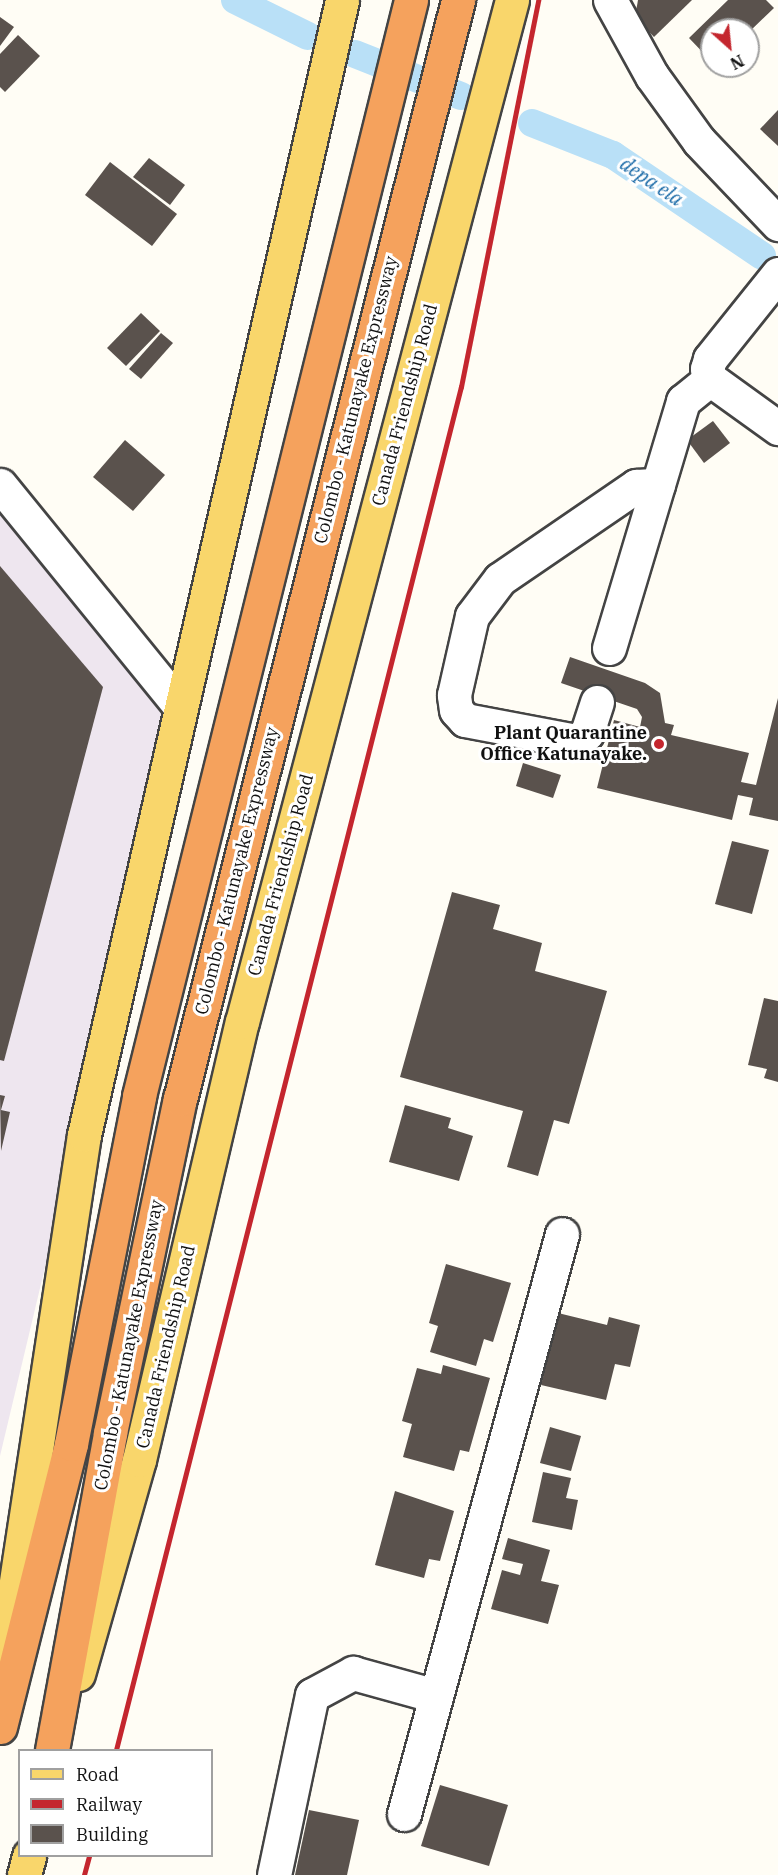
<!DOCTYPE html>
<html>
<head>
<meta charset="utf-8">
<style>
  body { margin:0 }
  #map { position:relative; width:778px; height:1875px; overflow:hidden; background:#fffdf5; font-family:"IBM Plex Serif",serif }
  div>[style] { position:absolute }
  .industrial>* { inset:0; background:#eee6ef }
  .canal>* { height:28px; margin:-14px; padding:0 14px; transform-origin:14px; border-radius:14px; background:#b9e0f7 }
  .building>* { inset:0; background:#5a524d }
  .roads { filter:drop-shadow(2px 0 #444) drop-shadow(-2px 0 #444) drop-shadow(0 2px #444) drop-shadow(0 -2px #444) }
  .minor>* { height:33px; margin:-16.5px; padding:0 16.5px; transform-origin:16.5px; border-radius:16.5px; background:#fff }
  .major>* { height:33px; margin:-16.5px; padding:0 16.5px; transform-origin:16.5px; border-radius:16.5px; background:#f9d66b }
  .highway>* { height:33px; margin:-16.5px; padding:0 16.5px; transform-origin:16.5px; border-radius:16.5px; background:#f5a25d }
  .rail>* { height:4.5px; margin:-2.25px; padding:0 2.25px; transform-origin:2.25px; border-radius:2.25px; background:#c4262e }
  .dots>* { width:16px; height:16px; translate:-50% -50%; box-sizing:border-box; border:3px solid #fff; border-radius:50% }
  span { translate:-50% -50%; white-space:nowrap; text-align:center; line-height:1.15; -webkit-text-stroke:6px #fff; paint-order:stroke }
  .street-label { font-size:18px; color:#111 }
  .poi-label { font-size:18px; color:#111; font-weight:700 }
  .right { translate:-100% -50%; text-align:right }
  .water-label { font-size:20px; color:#1768a6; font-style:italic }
  .legend { position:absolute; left:18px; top:1749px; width:195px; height:108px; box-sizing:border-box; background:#fff; border:2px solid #a0a0a0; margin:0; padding:8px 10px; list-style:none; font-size:18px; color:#111 }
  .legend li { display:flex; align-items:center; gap:12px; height:30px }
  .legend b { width:30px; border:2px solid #a0a0a0 }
  .north { position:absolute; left:700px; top:18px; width:60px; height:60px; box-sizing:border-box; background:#fff; border:2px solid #a0a0a0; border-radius:50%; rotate:153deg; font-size:16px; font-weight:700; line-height:24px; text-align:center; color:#111 }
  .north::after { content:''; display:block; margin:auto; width:21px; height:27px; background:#c4262e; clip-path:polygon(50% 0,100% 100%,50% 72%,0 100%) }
</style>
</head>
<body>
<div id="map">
  <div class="industrial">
    <div style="clip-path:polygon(0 479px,179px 705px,0 1456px)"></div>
  </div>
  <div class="canal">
    <div style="left:235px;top:0;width:81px;rotate:26.3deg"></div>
    <div style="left:355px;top:54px;width:114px;rotate:21.6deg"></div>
    <div style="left:532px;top:123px;width:87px;rotate:21.6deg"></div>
    <div style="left:613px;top:155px;width:180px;rotate:34.1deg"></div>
  </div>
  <div class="building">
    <div style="clip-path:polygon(638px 0,692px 0,654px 37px,635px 17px)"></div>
    <div style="clip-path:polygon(728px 0,766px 0,774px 8px,748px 33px,712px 30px,712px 62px,689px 38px)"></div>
    <div style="clip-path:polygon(0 17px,14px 27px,0 46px)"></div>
    <div style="clip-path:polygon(18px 35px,40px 56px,5px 92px,0 87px,0 54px)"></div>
    <div style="clip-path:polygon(778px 110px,778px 146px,760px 129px)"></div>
    <div style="clip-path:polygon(149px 158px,185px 185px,170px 205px,133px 177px)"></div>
    <div style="clip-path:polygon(110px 162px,177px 214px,152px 246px,85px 195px)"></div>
    <div style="clip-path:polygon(141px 313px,160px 331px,126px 366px,107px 348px)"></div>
    <div style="clip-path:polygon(161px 333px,173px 343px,141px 379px,129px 369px)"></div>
    <div style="clip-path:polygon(713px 421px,730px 443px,704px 463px,687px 440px)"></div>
    <div style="clip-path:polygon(125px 440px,165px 475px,133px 511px,93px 477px)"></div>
    <div style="clip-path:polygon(0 566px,103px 687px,4px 1061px,0 1060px)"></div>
    <div style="clip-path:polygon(570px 657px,645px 683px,660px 693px,665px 723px,674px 725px,671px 735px,749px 753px,741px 782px,756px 785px,778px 698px,778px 821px,749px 815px,753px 798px,738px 795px,732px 820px,597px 788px,614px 720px,640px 727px,642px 717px,637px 709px,561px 683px)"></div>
    <div style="clip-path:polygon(523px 763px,561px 775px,553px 798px,516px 786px)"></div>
    <div style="clip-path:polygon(732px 841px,769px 850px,752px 914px,715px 904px)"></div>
    <div style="clip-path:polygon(452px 892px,500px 905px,493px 929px,542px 943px,535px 971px,607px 991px,569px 1124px,554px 1120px,538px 1176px,507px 1167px,523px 1111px,400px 1077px)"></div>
    <div style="clip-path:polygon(764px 998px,778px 1001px,778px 1082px,764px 1078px,767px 1069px,748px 1065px)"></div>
    <div style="clip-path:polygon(0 1095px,5px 1096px,1px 1110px,10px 1112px,1px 1151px)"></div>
    <div style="clip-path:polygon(405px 1105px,451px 1118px,448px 1128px,473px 1136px,459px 1181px,389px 1162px)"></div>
    <div style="clip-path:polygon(446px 1264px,511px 1283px,493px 1342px,484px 1339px,476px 1366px,430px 1352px,438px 1326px,429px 1323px)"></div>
    <div style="clip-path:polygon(558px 1313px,607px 1325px,609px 1317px,640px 1325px,630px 1367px,615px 1364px,606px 1400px,541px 1385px)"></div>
    <div style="clip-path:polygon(443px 1365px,490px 1378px,469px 1452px,460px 1450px,454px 1471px,403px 1457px,412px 1424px,402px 1421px,417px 1368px,441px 1374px)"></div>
    <div style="clip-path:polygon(550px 1427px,581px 1436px,571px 1471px,540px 1463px)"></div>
    <div style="clip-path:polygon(543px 1472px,571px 1478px,566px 1498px,578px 1500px,572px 1530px,532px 1522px)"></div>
    <div style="clip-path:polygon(395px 1491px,454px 1511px,440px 1561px,429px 1559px,424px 1578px,375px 1565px)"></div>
    <div style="clip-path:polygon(508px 1538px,550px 1550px,541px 1581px,559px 1585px,548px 1624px,491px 1609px,502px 1570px,520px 1575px,523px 1564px,502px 1559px)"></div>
    <div style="clip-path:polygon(440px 1785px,508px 1805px,489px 1866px,421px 1846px)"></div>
    <div style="clip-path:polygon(309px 1810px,359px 1820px,347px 1875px,295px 1875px)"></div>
  </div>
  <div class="roads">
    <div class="minor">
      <div style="left:610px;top:0;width:87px;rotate:61.1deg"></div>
      <div style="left:652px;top:76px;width:80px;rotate:54.1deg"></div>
      <div style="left:699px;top:141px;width:115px;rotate:46.4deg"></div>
      <div style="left:778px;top:274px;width:109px;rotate:128.7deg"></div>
      <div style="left:710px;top:359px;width:10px;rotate:107deg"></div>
      <div style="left:707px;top:369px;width:10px;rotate:73deg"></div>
      <div style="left:710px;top:379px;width:84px;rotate:35.8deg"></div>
      <div style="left:0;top:485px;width:284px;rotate:50.9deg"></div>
      <div style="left:609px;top:648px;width:258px;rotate:-73.3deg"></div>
      <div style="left:683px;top:401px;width:35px;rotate:-39deg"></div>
      <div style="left:597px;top:702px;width:33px;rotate:108deg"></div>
      <div style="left:587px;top:733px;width:14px;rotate:144deg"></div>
      <div style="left:576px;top:741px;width:113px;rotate:-169.3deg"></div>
      <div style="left:465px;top:720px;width:13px;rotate:-132deg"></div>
      <div style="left:456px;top:710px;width:15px;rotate:-98deg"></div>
      <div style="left:454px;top:695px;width:81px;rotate:-77.2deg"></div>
      <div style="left:472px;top:616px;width:46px;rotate:-52.9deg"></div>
      <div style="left:500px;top:579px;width:165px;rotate:-34.4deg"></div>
      <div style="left:636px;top:486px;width:22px;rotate:-3deg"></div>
      <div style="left:404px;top:1814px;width:601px;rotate:-74.76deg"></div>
      <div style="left:274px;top:1875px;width:184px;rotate:-78.1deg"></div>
      <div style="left:312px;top:1695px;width:47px;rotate:-28.2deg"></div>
      <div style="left:353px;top:1673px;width:86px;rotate:15.5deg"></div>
    </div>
    <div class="major">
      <div style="left:4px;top:1660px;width:531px;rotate:-81.34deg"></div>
      <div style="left:84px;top:1135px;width:1164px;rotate:-77.19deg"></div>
      <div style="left:78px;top:1674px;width:223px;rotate:-74.1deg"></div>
      <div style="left:139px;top:1460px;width:450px;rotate:-76.8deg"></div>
      <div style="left:242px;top:1022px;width:1057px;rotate:-75.2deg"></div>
      <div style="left:24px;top:1875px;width:20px;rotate:-75deg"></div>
    </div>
    <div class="highway">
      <div style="left:0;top:1727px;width:292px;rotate:-75.9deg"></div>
      <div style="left:71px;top:1444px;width:355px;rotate:-78.9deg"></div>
      <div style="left:139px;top:1096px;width:1129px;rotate:-76.06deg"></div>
      <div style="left:52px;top:1750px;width:322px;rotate:-79.6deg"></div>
      <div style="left:110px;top:1433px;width:341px;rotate:-78.2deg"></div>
      <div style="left:180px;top:1099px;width:1134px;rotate:-75.8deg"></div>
    </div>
  </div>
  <div class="rail">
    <div style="left:116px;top:1750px;width:1406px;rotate:-75.8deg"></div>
    <div style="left:461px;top:387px;width:395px;rotate:-78.7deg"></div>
    <div style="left:84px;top:1875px;width:20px;rotate:-75deg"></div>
  </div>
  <div class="dots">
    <div style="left:659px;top:744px;background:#c4262e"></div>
  </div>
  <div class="street-label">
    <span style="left:356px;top:400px;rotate:-76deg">Colombo - Katunayake Expressway</span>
    <span style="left:405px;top:405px;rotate:-75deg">Canada Friendship Road</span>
    <span style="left:237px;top:871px;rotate:-76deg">Colombo - Katunayake Expressway</span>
    <span style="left:281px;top:875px;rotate:-75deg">Canada Friendship Road</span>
    <span style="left:129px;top:1345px;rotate:-79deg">Colombo - Katunayake Expressway</span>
    <span style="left:166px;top:1347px;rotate:-77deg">Canada Friendship Road</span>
  </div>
  <div class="poi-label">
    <span class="right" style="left:647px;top:744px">Plant Quarantine<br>Office Katunayake.</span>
  </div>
  <div class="water-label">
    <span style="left:652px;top:181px;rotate:34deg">depa ela</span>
  </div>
  <ul class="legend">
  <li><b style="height:8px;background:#f9d66b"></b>Road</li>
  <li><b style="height:8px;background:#c4262e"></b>Railway</li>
  <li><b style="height:16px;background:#5a524d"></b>Building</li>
  </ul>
  <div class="north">N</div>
</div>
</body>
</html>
